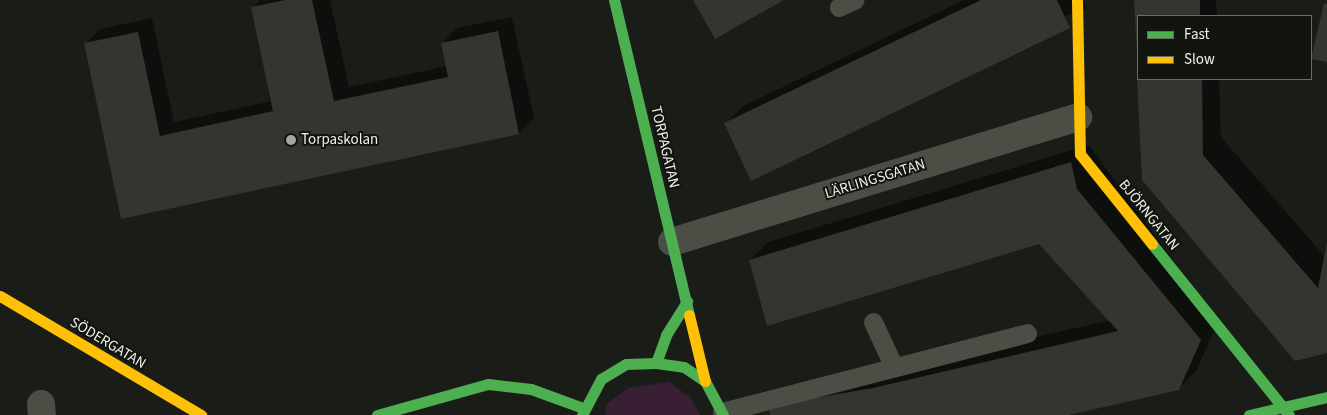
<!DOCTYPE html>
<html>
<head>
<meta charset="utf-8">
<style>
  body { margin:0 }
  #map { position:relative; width:1327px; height:415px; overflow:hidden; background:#1a1d17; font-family:"Source Sans 3",sans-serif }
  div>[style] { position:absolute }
  .green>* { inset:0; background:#381f34 }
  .shadow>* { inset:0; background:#0007 }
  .building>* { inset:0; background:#333530 }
  .lane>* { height:19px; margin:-9.5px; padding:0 9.5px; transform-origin:9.5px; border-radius:9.5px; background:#4a4e45 }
  .street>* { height:28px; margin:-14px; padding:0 14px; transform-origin:14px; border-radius:14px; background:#4a4e45 }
  .fast>* { height:11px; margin:-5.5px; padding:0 5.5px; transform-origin:5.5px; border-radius:5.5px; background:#4caf50 }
  .slow>* { height:11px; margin:-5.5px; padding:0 5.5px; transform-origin:5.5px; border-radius:5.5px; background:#ffc107 }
  .dots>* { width:14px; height:14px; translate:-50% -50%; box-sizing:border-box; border:2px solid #11150d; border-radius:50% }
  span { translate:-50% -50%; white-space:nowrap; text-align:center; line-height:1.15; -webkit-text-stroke:4px #11150d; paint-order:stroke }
  .poi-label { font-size:15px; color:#edf0ea }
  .left { translate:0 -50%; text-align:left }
  .street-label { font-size:15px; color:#edf0ea }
  .legend { position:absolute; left:1137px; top:15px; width:175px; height:65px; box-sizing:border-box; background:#11150d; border:1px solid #696d65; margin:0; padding:6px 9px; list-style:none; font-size:15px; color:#edf0ea }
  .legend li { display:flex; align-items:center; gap:10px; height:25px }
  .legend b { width:25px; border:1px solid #696d65 }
</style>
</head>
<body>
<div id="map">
  <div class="green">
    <div style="clip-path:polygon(669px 382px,691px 398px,700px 415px,605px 415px,607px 404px,628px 388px)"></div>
  </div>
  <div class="shadow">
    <div style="clip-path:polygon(260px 0,330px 0,349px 87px,447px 66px,442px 43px,457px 28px,512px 17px,534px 118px,519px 133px,122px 218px,85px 44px,100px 29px,152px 18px,174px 122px,272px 101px,253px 8px)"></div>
    <div style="clip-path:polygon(964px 0,1083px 0,1087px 9px,725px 124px,743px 106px)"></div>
    <div style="clip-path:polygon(1135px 0,1216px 0,1217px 16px,1138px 16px,1138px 78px)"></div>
    <div style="clip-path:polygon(1138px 79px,1219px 79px,1221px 137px,1325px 257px,1327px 243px,1327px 352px,1143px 179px)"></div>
    <div style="clip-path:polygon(1089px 145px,1218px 322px,1196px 371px,1178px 389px,1068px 415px,772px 415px,770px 407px,892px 370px,1110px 320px,1039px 243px,750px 260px,768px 242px)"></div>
  </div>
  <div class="building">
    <div style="clip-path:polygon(285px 0,312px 0,334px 101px,448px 77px,441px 43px,498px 31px,519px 134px,121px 219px,84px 43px,138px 32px,160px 136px,273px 111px,251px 7px)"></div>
    <div style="clip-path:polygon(693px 0,784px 0,715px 39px)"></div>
    <div style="clip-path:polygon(981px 0,1057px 0,1070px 28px,751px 181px,724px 123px)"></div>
    <div style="clip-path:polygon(1134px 0,1200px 0,1200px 16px,1138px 16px,1138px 71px)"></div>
    <div style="clip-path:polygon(1324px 3px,1327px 4px,1327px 62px,1311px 59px)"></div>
    <div style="clip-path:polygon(1137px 79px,1202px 79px,1203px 155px,1318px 288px,1327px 242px,1327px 353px,1295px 361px,1142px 180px)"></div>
    <div style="clip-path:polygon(1071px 162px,1077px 189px,1201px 340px,1179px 390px,1069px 415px,770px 415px,768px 406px,873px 388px,1118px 331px,1039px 244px,767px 326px,749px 260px)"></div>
  </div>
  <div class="lane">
    <div style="left:839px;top:7px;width:17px;rotate:-25deg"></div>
    <div style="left:873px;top:322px;width:50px;rotate:65deg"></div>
    <div style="left:722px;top:412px;width:315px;rotate:-14.5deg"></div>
  </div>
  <div class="street">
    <div style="left:672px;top:242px;width:425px;rotate:-17.1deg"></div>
    <div style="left:41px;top:404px;width:11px;rotate:85deg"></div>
  </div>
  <div class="fast">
    <div style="left:614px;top:0;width:324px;rotate:76.6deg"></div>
    <div style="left:1152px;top:244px;width:219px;rotate:51.3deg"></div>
    <div style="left:656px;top:363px;width:30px;rotate:-70deg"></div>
    <div style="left:666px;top:335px;width:40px;rotate:-58deg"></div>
    <div style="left:377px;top:415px;width:115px;rotate:-15.6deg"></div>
    <div style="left:488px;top:384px;width:43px;rotate:6.6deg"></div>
    <div style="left:531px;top:389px;width:55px;rotate:20.1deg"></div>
    <div style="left:582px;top:415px;width:41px;rotate:-62.2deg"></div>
    <div style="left:601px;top:379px;width:29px;rotate:-31deg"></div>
    <div style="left:626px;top:364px;width:30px;rotate:-2deg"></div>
    <div style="left:656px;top:363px;width:28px;rotate:8deg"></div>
    <div style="left:684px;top:367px;width:25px;rotate:34deg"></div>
    <div style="left:705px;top:381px;width:38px;rotate:62deg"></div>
    <div style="left:1249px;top:415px;width:80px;rotate:-13deg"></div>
  </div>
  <div class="slow">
    <div style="left:1077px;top:0;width:154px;rotate:88.9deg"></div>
    <div style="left:1080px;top:154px;width:115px;rotate:51.3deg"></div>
    <div style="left:0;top:296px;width:234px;rotate:30.6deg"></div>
    <div style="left:689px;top:315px;width:68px;rotate:76.4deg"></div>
  </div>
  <div class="dots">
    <div style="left:291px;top:140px;background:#a3a6a0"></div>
  </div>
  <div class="poi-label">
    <span class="left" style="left:301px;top:140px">Torpaskolan</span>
  </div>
  <div class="street-label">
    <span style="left:665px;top:147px;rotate:77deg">TORPAGATAN</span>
    <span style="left:875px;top:179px;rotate:-17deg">LÄRLINGSGATAN</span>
    <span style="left:1149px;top:215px;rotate:51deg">BJÖRNGATAN</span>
    <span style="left:108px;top:343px;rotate:31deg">SÖDERGATAN</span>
  </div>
  <ul class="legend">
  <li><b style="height:6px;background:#4caf50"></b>Fast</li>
  <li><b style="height:6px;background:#ffc107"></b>Slow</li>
  </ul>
</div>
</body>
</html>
